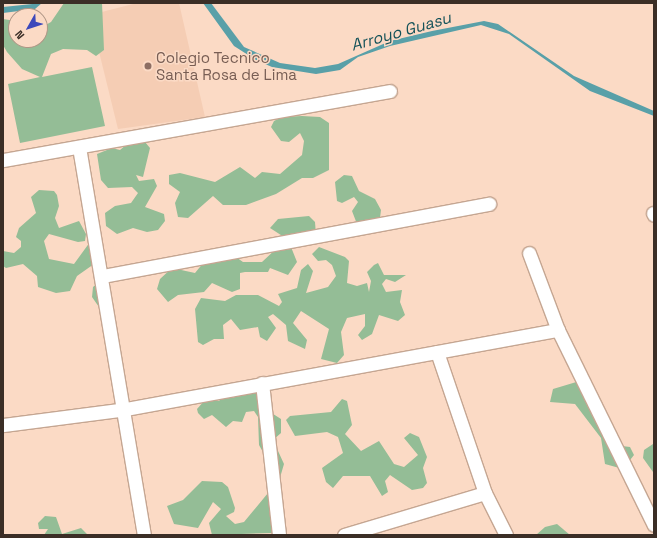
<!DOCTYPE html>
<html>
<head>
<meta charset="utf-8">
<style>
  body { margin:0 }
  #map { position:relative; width:657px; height:538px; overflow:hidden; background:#fbdac5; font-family:"Space Grotesk",sans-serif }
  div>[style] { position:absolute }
  .built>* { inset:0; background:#f5cdb4 }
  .green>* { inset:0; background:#94bd96 }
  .water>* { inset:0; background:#59a0a8 }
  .roads { filter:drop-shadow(1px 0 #c5a692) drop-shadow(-1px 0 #c5a692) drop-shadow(0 1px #c5a692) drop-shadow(0 -1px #c5a692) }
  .street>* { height:13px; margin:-6.5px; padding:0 6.5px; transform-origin:6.5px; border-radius:6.5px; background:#fff }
  .dots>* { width:11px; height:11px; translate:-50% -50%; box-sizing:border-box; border:2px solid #fbdac5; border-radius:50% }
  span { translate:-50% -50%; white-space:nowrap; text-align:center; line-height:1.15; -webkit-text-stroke:3px #fbdac5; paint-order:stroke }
  .education-label { font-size:15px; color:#785e54 }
  .left { translate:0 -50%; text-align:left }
  .water-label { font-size:16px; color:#145259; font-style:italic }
  .frame { position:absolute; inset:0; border:4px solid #3b2e26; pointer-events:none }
  .north { position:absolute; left:8px; top:8px; width:40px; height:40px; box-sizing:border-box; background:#fbdac5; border:1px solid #ae9585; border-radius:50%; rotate:231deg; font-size:11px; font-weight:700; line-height:16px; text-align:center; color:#3b2e26 }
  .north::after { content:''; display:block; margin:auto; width:14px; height:18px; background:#3c48bb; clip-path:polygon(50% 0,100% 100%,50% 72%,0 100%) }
</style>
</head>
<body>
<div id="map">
  <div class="built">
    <div style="clip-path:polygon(137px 3px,179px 3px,205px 117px,118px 129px,90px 15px)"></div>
  </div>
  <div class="green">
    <div style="clip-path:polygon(64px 3px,102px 3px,104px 50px,96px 56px,87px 50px,63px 49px,51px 54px,42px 77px,92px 67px,105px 126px,20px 143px,8px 84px,40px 77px,22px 69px,7px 52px,3px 45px,3px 19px,16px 21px,16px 40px,40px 40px,40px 28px,51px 22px)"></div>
    <div style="clip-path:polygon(302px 116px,320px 117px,329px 123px,329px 170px,313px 178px,302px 178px,276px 194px,246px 205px,223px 205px,213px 196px,188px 218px,178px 217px,175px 203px,180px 192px,169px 184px,169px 175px,180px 173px,215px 182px,240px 167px,255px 178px,262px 172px,280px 174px,302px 155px,304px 141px,300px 133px,289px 142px,281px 141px,271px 127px,274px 121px,282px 117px)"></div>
    <div style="clip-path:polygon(133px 139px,145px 142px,150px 148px,143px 177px,136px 175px,139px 181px,154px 179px,157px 186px,145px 207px,164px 214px,165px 221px,158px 230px,147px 232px,133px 228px,117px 234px,106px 226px,105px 213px,115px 206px,131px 203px,138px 193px,132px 187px,108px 188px,101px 180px,97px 154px,112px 148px,120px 150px)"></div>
    <div style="clip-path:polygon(344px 175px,352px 176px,359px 191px,375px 199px,381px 210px,380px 218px,357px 224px,352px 211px,358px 202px,354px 197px,342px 203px,337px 201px,335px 182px)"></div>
    <div style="clip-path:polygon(39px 190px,54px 191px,57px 195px,59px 206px,55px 218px,59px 228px,79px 221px,86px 234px,85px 241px,78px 242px,49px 234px,44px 241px,49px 259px,74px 264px,90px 242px,91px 258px,115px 272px,107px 281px,101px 310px,92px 297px,93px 287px,98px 283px,94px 264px,77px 276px,70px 291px,56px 293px,38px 287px,37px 276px,23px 264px,6px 268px,3px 266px,3px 251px,14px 253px,21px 247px,21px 241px,16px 237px,19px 228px,36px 213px,31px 197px)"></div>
    <div style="clip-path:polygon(309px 216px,315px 222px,316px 235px,284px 237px,270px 228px,278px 219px)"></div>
    <div style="clip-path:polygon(291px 247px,297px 262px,288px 275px,270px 268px,268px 272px,245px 272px,240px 273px,240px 289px,232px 292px,212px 283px,204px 292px,178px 295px,168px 302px,157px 289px,160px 279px,172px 268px,195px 273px,204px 262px,233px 255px,243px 262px,262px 262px,277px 248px)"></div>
    <div style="clip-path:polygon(319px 247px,345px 257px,349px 261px,347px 283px,357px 286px,367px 283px,369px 292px,371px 281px,367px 272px,374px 265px,378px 263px,384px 275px,406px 275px,395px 282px,386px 279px,382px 284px,386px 292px,402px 290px,400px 302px,405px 315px,398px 321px,379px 315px,372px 334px,362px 340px,358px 335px,365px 326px,365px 314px,347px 318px,341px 332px,344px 355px,337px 363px,321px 359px,329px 329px,301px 311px,293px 323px,307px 340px,305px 349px,288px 341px,286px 325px,273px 314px,268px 317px,276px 328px,267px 341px,260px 337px,258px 327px,240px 330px,231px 319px,223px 325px,224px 339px,214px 339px,203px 345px,198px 342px,195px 309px,201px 298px,225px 301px,236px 295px,258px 295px,279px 306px,282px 302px,278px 294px,297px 288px,301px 270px,308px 264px,313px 271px,306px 293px,328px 287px,336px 276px,332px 265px,326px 260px,318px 261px,312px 254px)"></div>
    <div style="clip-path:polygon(583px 380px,622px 446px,630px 447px,634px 455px,623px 469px,605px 464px,601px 438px,575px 404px,550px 402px,553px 389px)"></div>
    <div style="clip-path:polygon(240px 393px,261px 393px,270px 412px,281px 419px,281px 433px,273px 440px,284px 464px,279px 481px,259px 445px,258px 417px,254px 411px,246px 412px,242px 422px,233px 421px,226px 427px,212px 415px,204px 419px,198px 413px,197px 409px,205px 400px,219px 401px,224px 395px,233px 398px)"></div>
    <div style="clip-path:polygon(342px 399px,347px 401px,352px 425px,345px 434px,361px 451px,379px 441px,394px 464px,404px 467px,418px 455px,404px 438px,410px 433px,419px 437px,427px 457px,423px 468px,427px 483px,423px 488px,412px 490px,390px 475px,385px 481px,388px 492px,382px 496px,370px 476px,343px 476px,333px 488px,326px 482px,322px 468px,343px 453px,338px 437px,327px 432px,295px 436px,286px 420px,290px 416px,331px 412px)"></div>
    <div style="clip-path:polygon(653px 444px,654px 446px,654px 489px,653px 472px,643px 458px,644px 450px)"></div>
    <div style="clip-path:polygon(202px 481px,222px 482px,228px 487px,235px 508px,234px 512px,226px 516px,235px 524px,244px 522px,268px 493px,272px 533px,212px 535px,209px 523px,221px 509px,213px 502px,198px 528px,174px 524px,167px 506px,183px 500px)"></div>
    <div style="clip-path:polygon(45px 516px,56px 517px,62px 534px,81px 528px,88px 535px,44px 535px,48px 529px,39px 529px,38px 523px)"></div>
    <div style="clip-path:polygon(557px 524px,570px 535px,536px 535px,545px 527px)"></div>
  </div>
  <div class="water">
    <div style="clip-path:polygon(42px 3px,35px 9px,3px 13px,3px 7px)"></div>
    <div style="clip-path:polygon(203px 3px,211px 3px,244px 47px,280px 63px,315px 68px,338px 64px,390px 41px,432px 31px,484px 21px,498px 24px,574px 76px,654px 111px,654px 116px,590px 91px,509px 34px,481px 25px,390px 46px,358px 57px,340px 70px,316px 74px,272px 67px,256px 60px,234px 46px)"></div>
  </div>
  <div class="roads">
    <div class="street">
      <div style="left:79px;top:147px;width:393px;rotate:80.5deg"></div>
      <div style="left:3px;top:160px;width:393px;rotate:-10.1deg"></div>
      <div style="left:653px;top:213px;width:2px;rotate:63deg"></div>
      <div style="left:529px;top:253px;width:82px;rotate:69.4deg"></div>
      <div style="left:558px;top:330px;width:217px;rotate:63.8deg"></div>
      <div style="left:103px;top:276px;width:393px;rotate:-10.6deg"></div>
      <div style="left:437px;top:352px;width:149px;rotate:71.2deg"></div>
      <div style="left:485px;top:493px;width:47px;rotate:63.4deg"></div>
      <div style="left:262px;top:383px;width:153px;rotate:83.6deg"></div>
      <div style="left:3px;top:425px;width:124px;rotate:-7.4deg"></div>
      <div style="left:126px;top:409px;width:439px;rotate:-10.4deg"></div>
      <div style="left:344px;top:535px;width:147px;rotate:-16.6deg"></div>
    </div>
  </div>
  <div class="dots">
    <div style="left:148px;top:66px;background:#8d6e63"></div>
  </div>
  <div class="education-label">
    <span class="left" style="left:156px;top:66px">Colegio Tecnico<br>Santa Rosa de Lima</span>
  </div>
  <div class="water-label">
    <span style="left:401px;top:32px;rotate:-16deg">Arroyo Guasu</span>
  </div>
  <div class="frame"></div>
  <div class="north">N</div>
</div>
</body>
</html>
